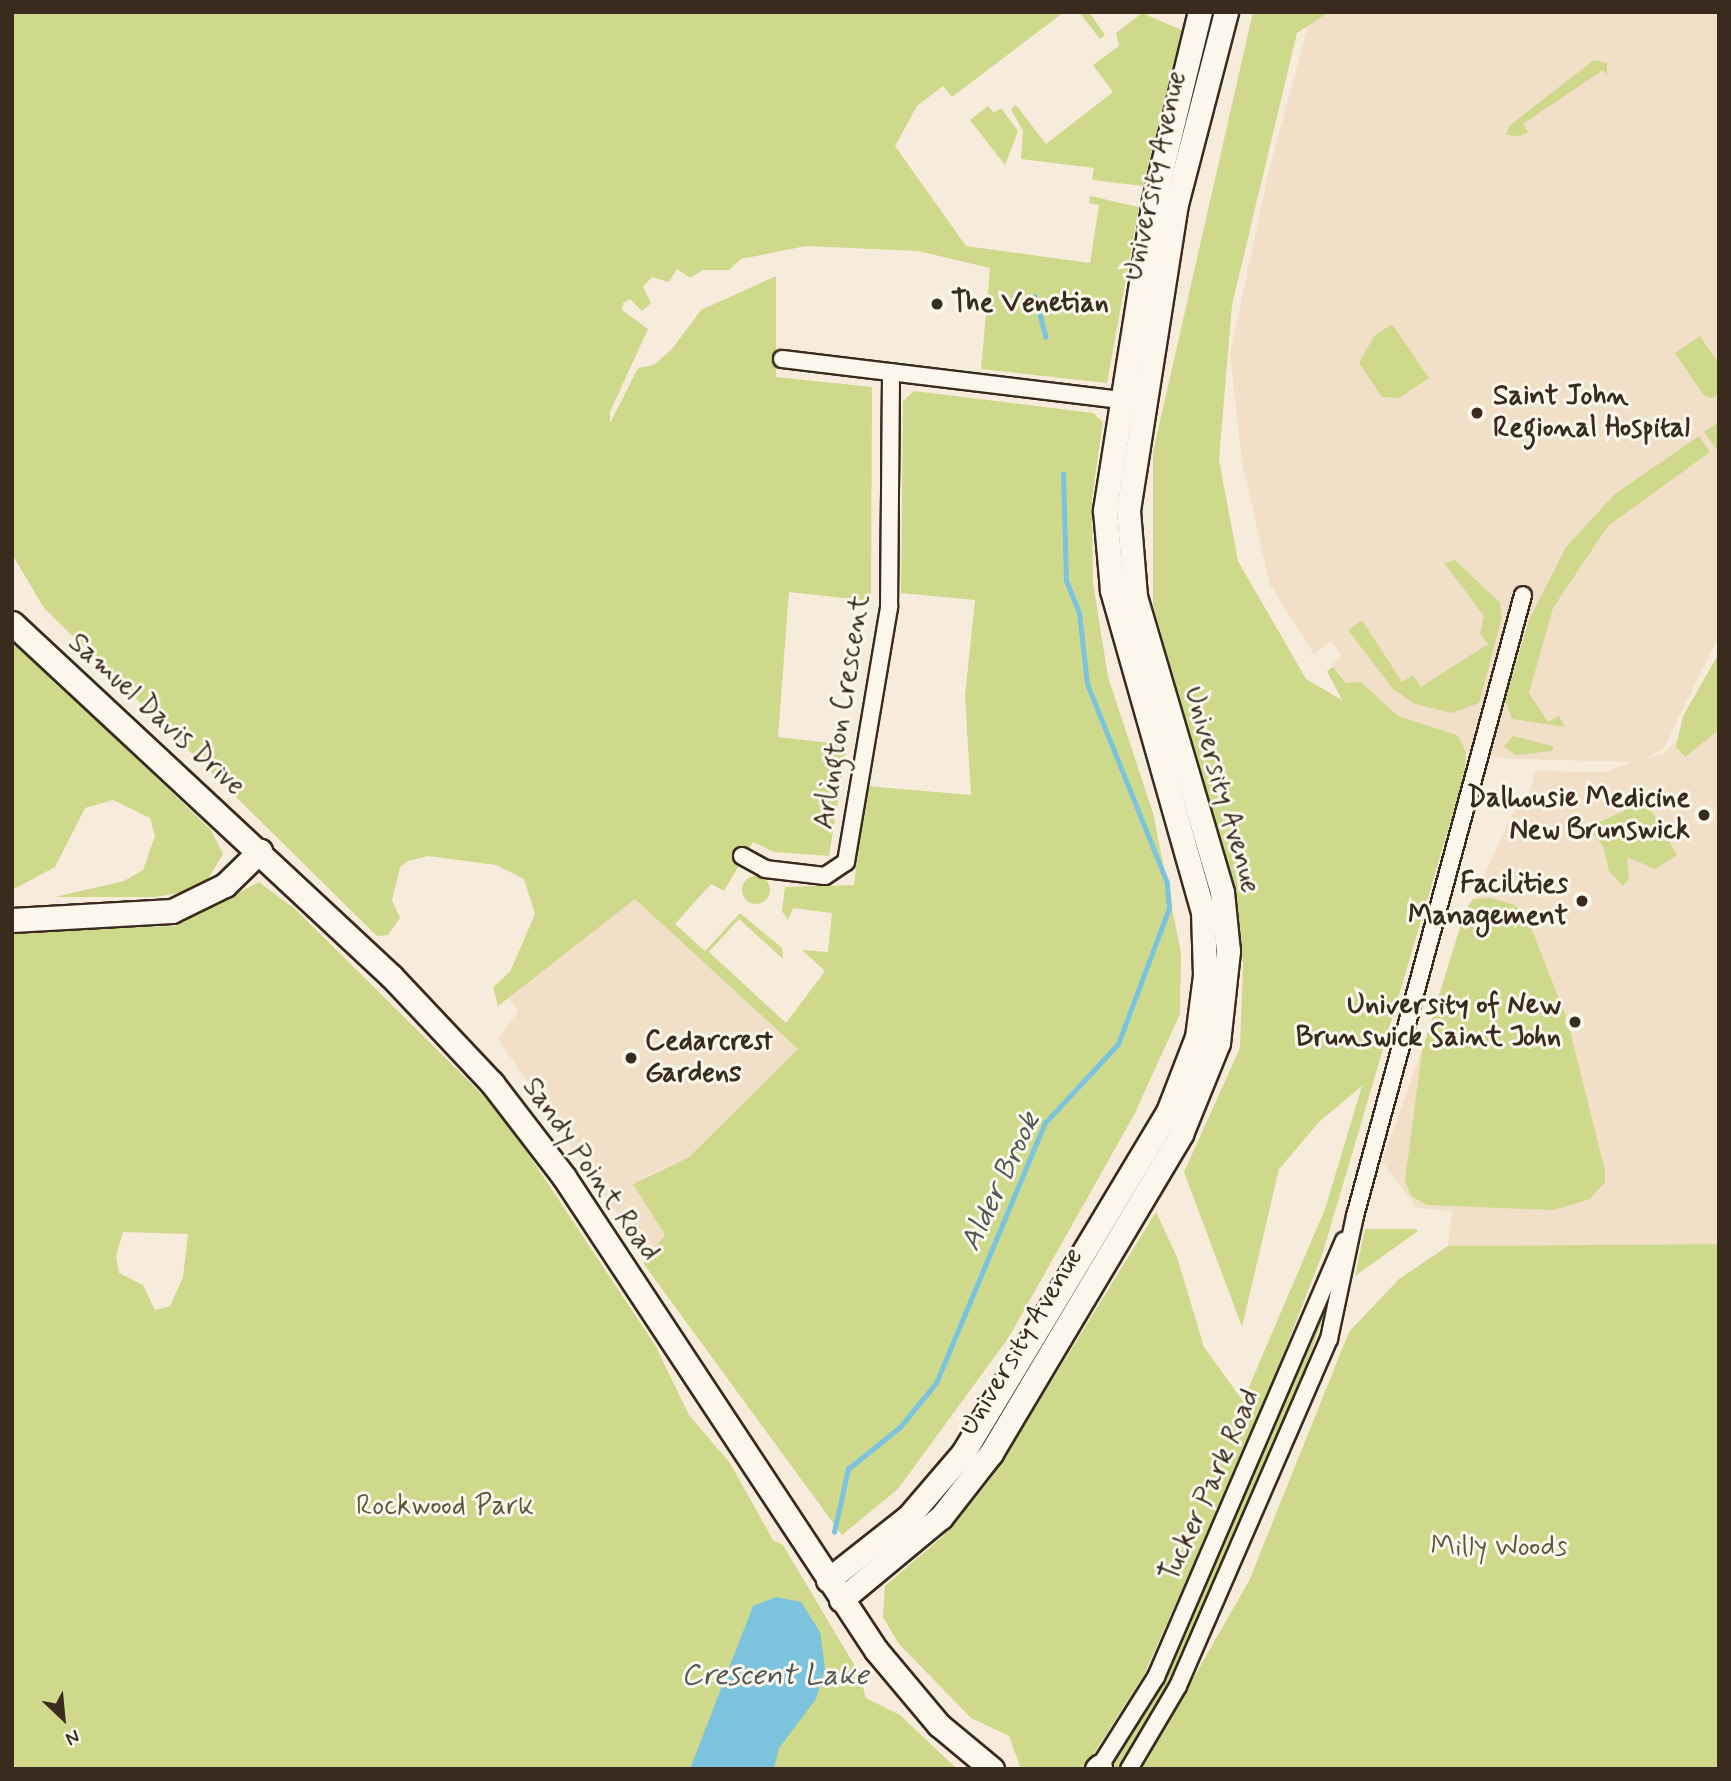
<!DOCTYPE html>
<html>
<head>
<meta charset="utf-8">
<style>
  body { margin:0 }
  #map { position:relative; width:1731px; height:1781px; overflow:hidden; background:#f7ecdb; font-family:Mynerve,sans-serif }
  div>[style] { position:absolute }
  .built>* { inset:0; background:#f2dfc7 }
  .green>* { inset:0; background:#ced98c }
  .round { border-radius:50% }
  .water>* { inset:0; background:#7cc3dd }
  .stream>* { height:4.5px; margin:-2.25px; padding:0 2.25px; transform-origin:2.25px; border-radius:2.25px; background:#7cc3dd }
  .roads { filter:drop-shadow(2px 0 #3b2a1e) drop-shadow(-2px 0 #3b2a1e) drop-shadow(0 2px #3b2a1e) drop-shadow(0 -2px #3b2a1e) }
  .street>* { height:16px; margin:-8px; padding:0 8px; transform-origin:8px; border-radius:8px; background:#fbf7ec }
  .secondary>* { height:23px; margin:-11.5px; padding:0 11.5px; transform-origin:11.5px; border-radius:11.5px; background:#fbf7ec }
  .dots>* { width:19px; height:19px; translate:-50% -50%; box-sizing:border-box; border:4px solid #fbf7ec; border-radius:50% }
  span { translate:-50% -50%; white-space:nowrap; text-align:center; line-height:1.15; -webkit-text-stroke:6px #fbf7ec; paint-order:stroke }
  .street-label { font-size:28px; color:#3b2a1e }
  .poi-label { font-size:28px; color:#3b2a1e; font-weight:700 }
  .left { translate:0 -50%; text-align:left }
  .right { translate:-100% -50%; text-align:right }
  .park-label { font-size:28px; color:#60563a }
  .water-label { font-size:30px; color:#4e5857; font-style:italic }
  .frame { position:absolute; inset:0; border:14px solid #3b2a1e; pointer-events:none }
  .north { position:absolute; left:28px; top:1683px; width:70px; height:70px; -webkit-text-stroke:5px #fbf7ec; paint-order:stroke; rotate:154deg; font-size:19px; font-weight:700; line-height:28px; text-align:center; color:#3b2a1e }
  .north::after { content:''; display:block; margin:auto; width:24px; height:32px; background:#3b2a1e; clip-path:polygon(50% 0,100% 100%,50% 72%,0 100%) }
</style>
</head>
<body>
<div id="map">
  <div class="built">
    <div style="clip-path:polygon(1312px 12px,1719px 12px,1719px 636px,1664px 748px,1647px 758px,1663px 754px,1719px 698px,1719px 1244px,1448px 1246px,1452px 1211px,1417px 1208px,1382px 1162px,1481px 882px,1515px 809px,1529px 798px,1535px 771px,1603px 772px,1634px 762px,1511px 759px,1466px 752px,1456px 735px,1398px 716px,1361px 682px,1346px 683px,1331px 664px,1341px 655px,1332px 641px,1314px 654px,1270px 585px,1242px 462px,1230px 354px,1269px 170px)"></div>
    <div style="clip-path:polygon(635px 898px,798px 1049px,689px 1157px,641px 1178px,665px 1235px,647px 1258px,498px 1039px,518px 1011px,509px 997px)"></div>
  </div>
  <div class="green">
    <div style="clip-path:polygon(12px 12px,1064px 12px,952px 97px,943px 86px,917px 106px,895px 146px,966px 246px,1090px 263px,1099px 205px,1089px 203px,1090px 196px,1139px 207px,1107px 383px,981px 369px,990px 268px,918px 251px,806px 246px,741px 259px,729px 270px,703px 270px,690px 278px,677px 269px,669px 282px,652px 277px,643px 287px,651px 303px,642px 311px,630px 299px,623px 303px,622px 310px,648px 329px,610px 412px,610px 423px,638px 368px,654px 365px,672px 349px,701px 310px,776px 276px,776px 377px,872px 387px,871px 601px,789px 592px,778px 737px,847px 745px,829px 856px,774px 852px,753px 842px,724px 891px,711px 884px,675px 924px,705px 951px,740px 913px,782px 948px,783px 959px,739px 919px,709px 952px,786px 1023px,825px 971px,802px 950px,828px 952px,832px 913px,793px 908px,788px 920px,782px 911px,785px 887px,854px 885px,866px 786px,971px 795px,965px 696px,975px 600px,901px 593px,903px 401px,914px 391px,1093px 413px,1103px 422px,1092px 498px,1093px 583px,1108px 677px,1153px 813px,1181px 953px,1180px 1014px,1134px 1115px,1009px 1337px,898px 1489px,842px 1535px,643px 1263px,665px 1235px,633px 1184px,689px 1157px,798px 1049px,635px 899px,498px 1006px,493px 987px,510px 972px,535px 914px,524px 879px,496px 865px,428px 856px,408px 861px,400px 867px,392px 900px,400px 918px,388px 935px,377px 936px,44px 608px,12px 554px)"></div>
    <div style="clip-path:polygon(1079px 12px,1089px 12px,1105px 35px,1100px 39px)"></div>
    <div style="clip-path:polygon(1253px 12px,1329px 12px,1297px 33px,1232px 305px,1219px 460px,1238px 561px,1306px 679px,1342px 700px,1327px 671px,1333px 667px,1346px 683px,1361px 682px,1398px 716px,1457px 735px,1466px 752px,1465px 772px,1323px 1252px,1263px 1407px,1144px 1675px,1084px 1769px,1021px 1769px,1009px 1736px,971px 1718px,899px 1644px,883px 1617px,885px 1586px,942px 1537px,993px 1476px,1156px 1212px,1177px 1257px,1204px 1347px,1243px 1401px,1325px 1209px,1362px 1086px,1319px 1122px,1279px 1169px,1242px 1327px,1184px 1172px,1240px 1048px,1243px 964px,1235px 893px,1153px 605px,1153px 452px)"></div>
    <div style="clip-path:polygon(1142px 13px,1182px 30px,1143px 186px,1092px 180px,1094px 168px,1021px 159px,1023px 131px,1011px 109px,1016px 105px,1046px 144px,1113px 92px,1093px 65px,1119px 46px,1116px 33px)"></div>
    <div style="clip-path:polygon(1594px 60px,1607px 63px,1607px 76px,1603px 70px,1523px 124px,1528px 132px,1520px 136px,1506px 135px,1509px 126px)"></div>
    <div style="clip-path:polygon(988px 106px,994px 113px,1001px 108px,1018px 131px,1005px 165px,970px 120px)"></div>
    <div style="clip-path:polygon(1392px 324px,1429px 378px,1399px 398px,1382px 397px,1359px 363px,1374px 336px)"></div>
    <div style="clip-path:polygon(1700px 336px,1719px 364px,1719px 394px,1712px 398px,1704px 396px,1675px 353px)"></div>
    <div style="clip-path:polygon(1719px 422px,1719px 447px,1716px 449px,1704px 432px)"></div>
    <div style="clip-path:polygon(1699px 436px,1710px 452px,1608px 526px,1553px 608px,1529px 693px,1548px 722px,1559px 716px,1565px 727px,1512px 719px,1505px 701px,1529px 620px,1566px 547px,1615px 494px)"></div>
    <div style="clip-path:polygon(1455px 560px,1500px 603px,1502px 617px,1479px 703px,1452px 713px,1415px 704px,1393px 689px,1348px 630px,1362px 620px,1402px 682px,1413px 675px,1421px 687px,1488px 644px,1480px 634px,1484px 616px,1444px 563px)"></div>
    <div style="clip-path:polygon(12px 639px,211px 830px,223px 854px,208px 879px,186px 892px,155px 897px,55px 897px,124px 881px,143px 870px,155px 836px,150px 818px,113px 800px,85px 808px,55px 867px,12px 890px)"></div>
    <div style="clip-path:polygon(1719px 653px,1719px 730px,1685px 757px,1676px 747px,1683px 716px)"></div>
    <div style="clip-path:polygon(1513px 736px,1553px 746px,1553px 751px,1516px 755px,1504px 747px)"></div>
    <div style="clip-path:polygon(1646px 801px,1677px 855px,1655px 869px,1627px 857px,1629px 879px,1623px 886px,1609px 871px,1603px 846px,1588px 827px)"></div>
    <div class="round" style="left:742px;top:876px;width:28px;height:28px"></div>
    <div style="clip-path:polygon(evenodd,259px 882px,295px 909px,501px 1113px,655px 1345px,689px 1415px,730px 1463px,773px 1540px,783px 1545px,859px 1673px,866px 1698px,900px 1715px,957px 1769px,12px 1769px,12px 931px,176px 926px,259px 882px,123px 1232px,188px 1234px,183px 1277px,170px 1306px,155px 1310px,143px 1285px,119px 1273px,116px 1256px,123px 1232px)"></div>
    <div style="clip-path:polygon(1491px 898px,1515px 905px,1528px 920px,1567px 1019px,1605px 1171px,1605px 1182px,1590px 1199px,1554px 1210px,1427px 1205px,1411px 1196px,1405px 1181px,1422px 1051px,1465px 911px,1473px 899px)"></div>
    <div style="clip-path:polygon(1365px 1229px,1416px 1229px,1418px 1231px,1355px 1276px)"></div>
    <div style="clip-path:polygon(1719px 1244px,1719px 1769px,1141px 1769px,1249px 1581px,1349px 1332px,1399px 1279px,1448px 1246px)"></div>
    <div style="clip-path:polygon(1328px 1305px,1289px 1412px,1161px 1700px,1119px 1767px,1109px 1769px,1164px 1679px)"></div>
  </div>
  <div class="water">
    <div style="clip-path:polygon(776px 1597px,801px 1602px,820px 1632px,825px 1669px,816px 1699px,779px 1748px,774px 1769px,690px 1769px,753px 1606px)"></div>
  </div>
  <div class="stream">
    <div style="left:1035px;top:296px;width:42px;rotate:75deg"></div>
    <div style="left:834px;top:1532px;width:65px;rotate:-77.5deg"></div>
    <div style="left:848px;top:1469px;width:67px;rotate:-38.9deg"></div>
    <div style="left:900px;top:1427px;width:57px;rotate:-50.7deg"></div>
    <div style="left:936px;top:1383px;width:282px;rotate:-67.3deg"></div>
    <div style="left:1045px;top:1123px;width:108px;rotate:-47.3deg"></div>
    <div style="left:1118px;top:1044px;width:145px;rotate:-69.4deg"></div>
    <div style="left:1169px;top:908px;width:25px;rotate:-95deg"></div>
    <div style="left:1167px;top:883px;width:214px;rotate:-111.9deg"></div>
    <div style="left:1087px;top:684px;width:71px;rotate:-96.4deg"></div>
    <div style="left:1079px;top:613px;width:35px;rotate:-112deg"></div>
    <div style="left:1066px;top:581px;width:107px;rotate:-91.6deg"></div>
  </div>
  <div class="roads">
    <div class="street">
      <div style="left:782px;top:359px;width:352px;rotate:6.9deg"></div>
      <div style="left:742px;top:856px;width:26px;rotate:29deg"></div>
      <div style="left:765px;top:869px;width:60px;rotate:6.7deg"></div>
      <div style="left:825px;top:876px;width:25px;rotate:-34deg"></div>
      <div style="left:846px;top:862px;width:259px;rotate:-80.4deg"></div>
      <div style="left:889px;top:607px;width:235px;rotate:-89.5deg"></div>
      <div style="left:1098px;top:1769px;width:109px;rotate:-57.8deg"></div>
      <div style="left:1156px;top:1677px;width:475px;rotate:-66.7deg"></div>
      <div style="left:1129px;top:1769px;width:96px;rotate:-59.4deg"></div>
      <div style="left:1178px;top:1686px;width:378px;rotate:-66.5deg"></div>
      <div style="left:1329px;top:1339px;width:126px;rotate:-78.1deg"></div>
      <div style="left:1355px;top:1216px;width:643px;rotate:-74.86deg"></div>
    </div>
    <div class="secondary">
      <div style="left:12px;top:623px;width:519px;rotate:42.97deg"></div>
      <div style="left:392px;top:977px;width:146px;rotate:46.7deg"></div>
      <div style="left:492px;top:1083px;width:118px;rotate:52.5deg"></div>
      <div style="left:564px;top:1177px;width:567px;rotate:56.59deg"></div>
      <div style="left:876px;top:1650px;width:98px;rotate:50deg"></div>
      <div style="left:939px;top:1725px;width:69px;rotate:39.7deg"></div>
      <div style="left:12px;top:920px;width:160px;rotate:-3.2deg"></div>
      <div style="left:172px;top:911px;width:59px;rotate:-26.1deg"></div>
      <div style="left:225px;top:885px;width:49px;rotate:-44.2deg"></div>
      <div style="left:828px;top:1580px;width:103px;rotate:-38.3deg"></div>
      <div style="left:909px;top:1516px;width:83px;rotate:-49.4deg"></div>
      <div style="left:963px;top:1453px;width:398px;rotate:-59deg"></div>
      <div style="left:1168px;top:1112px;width:80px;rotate:-68.9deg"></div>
      <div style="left:1197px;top:1037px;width:63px;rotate:-82.6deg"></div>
      <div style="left:1205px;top:975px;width:63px;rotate:-91.8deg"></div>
      <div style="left:1203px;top:912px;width:335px;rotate:-105.8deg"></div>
      <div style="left:1112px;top:590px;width:80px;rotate:-95deg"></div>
      <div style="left:1105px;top:510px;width:314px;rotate:-81deg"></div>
      <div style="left:1154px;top:200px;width:194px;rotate:-76.3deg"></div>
      <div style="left:841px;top:1600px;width:130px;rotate:-39.7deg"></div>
      <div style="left:941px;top:1517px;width:81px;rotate:-52deg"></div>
      <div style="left:991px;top:1453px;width:371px;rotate:-59.2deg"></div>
      <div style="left:1181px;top:1134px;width:98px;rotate:-67.9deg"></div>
      <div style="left:1218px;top:1043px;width:93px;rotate:-83.8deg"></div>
      <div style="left:1228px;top:951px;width:59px;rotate:-95.8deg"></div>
      <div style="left:1222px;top:892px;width:309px;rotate:-106.4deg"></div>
      <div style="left:1135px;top:596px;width:86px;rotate:-94.7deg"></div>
      <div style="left:1128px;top:510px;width:310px;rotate:-81.1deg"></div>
      <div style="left:1176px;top:204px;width:198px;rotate:-75.4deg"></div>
      <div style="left:1097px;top:1769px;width:4px;rotate:-45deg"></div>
    </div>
  </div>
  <div class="dots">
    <div style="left:937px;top:304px;background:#3b2a1e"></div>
    <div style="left:1477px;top:413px;background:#3b2a1e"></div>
    <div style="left:1704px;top:815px;background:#3b2a1e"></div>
    <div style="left:1582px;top:901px;background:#3b2a1e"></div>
    <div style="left:1575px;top:1022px;background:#3b2a1e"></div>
    <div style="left:631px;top:1058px;background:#3b2a1e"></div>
  </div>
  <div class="street-label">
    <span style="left:1156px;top:176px;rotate:-78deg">University Avenue</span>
    <span style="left:843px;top:712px;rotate:-81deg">Arlington Crescent</span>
    <span style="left:156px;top:715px;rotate:42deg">Samuel Davis Drive</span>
    <span style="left:1221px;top:790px;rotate:74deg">University Avenue</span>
    <span style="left:590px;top:1170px;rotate:55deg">Sandy Point Road</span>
    <span style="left:1022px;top:1342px;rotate:-59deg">University Avenue</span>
    <span style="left:1211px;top:1486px;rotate:-66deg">Tucker Park Road</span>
  </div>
  <div class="poi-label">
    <span class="left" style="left:951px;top:304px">The Venetian</span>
    <span class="left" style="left:1493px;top:413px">Saint John<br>Regional Hospital</span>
    <span class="right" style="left:1690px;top:815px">Dalhousie Medicine<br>New Brunswick</span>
    <span class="right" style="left:1568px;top:901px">Facilities<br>Management</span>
    <span class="right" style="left:1561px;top:1022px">University of New<br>Brunswick Saint John</span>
    <span class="left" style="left:645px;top:1058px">Cedarcrest<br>Gardens</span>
  </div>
  <div class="park-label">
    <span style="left:445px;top:1507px">Rockwood Park</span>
    <span style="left:1499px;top:1548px">Milly Woods</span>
  </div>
  <div class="water-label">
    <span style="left:1001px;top:1182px;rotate:-65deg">Alder Brook</span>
    <span style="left:775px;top:1676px">Crescent Lake</span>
  </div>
  <div class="frame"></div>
  <div class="north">N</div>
</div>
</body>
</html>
